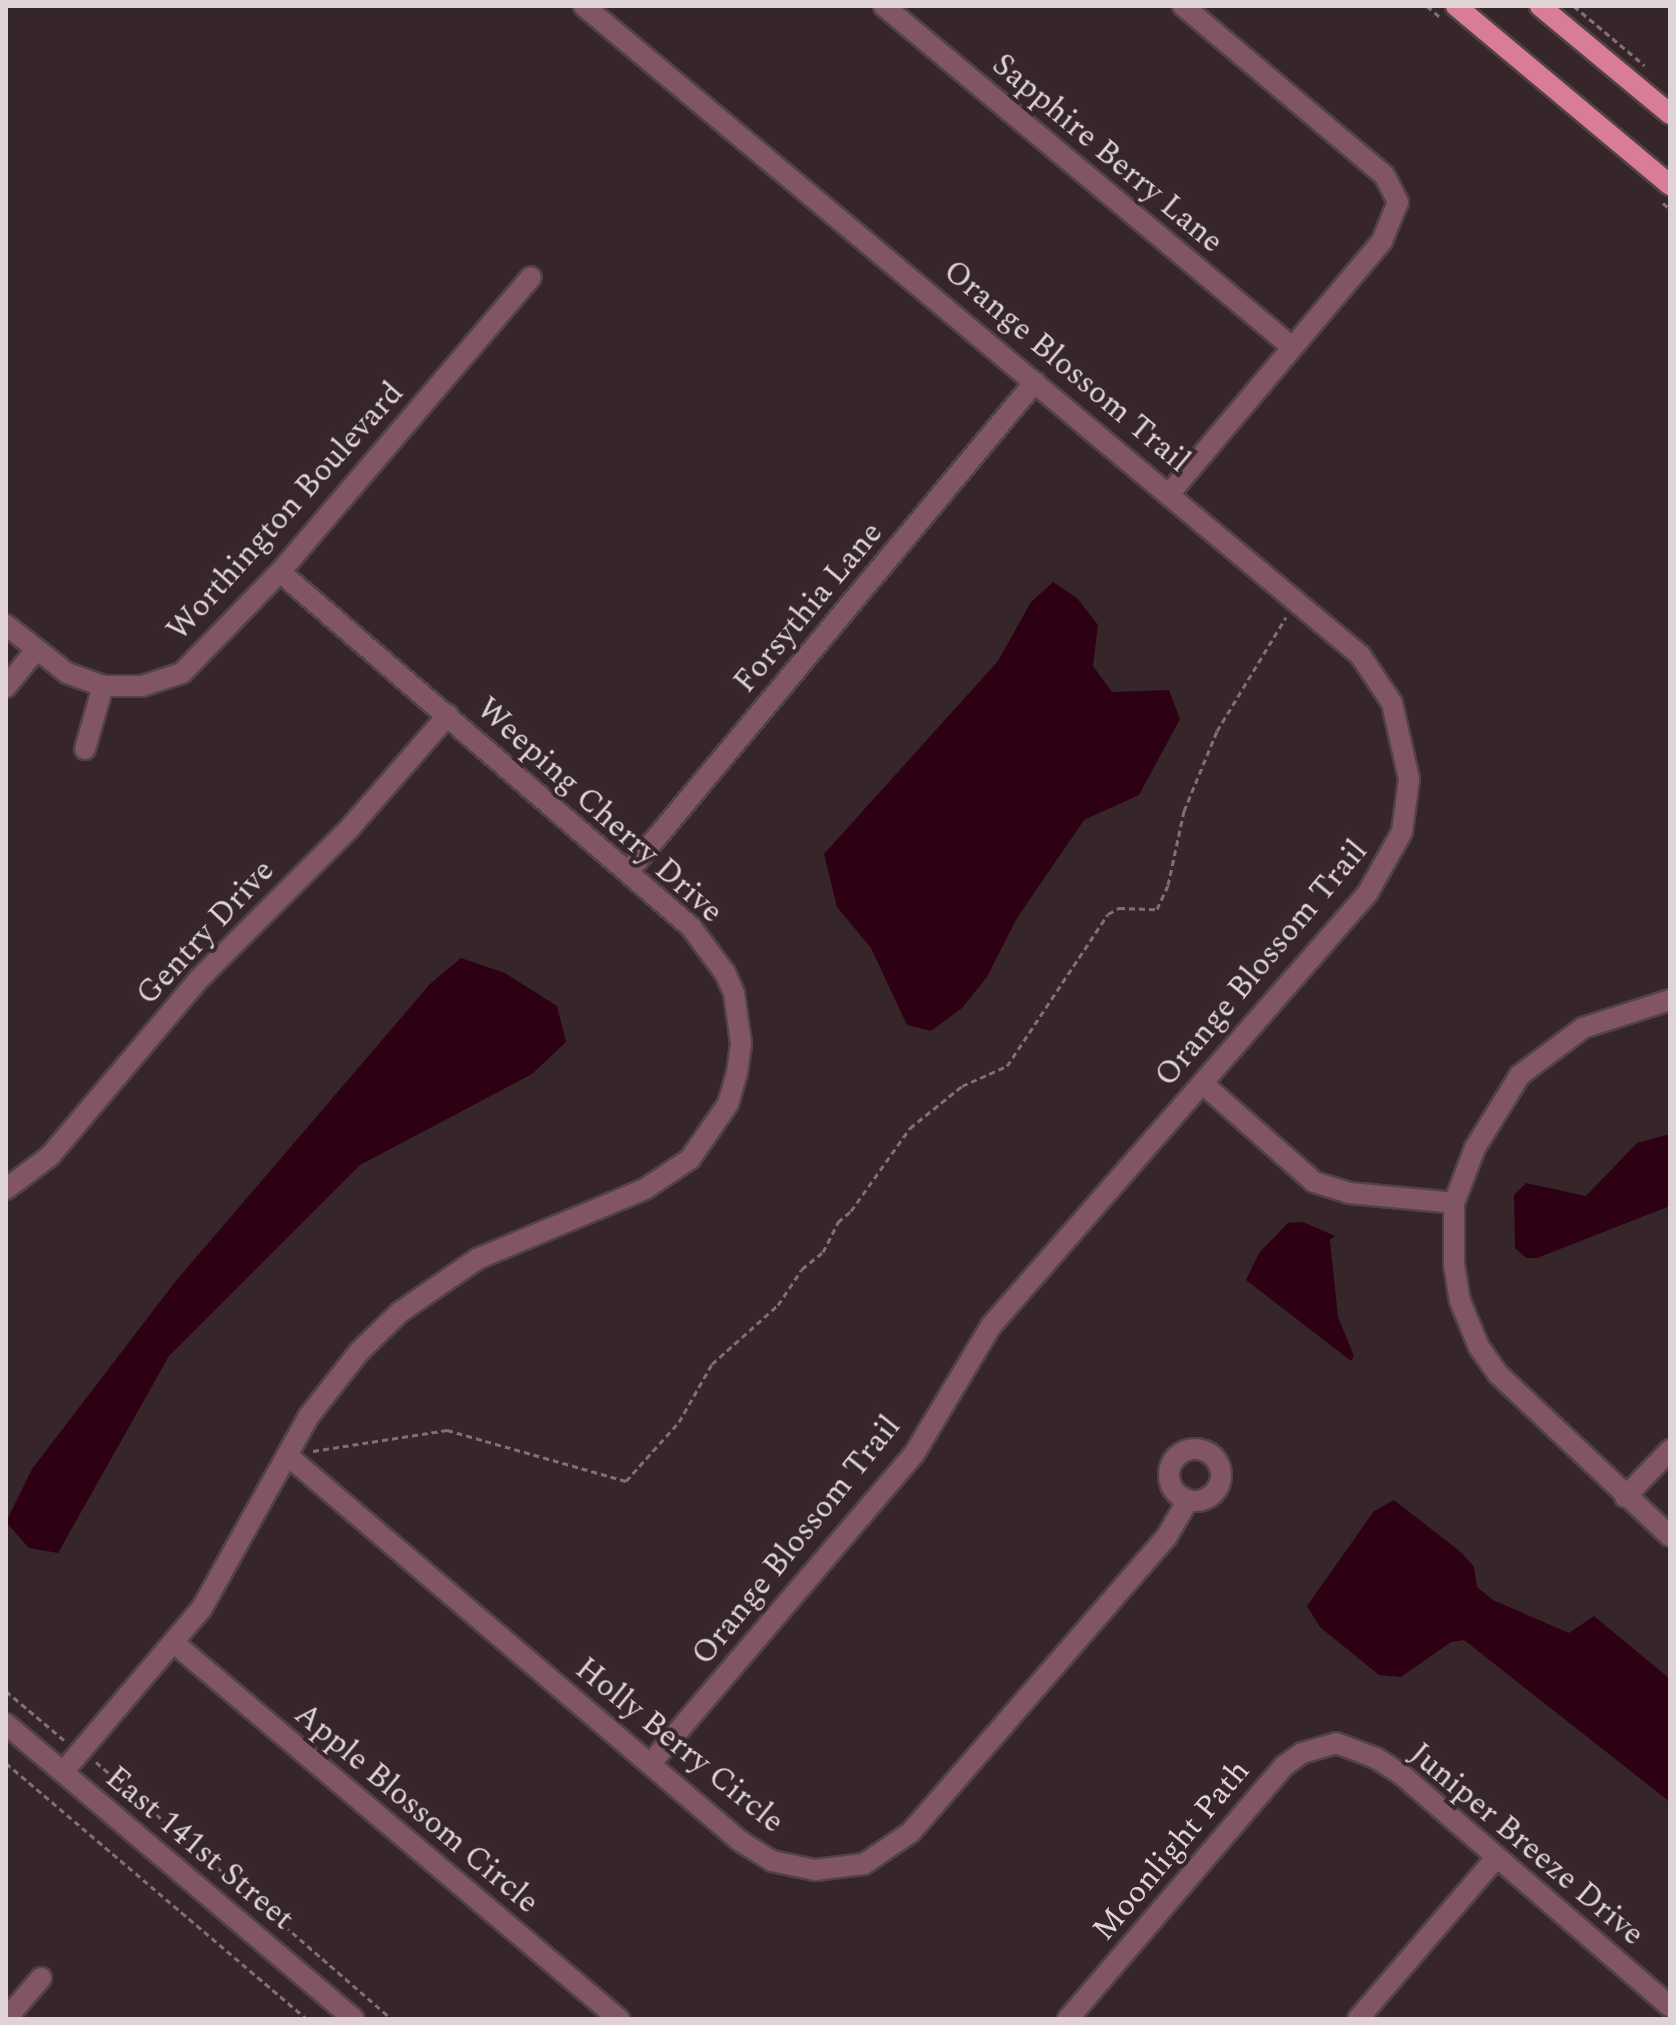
<!DOCTYPE html>
<html>
<head>
<meta charset="utf-8">
<style>
  body { margin:0 }
  #map { position:relative; width:1676px; height:2025px; overflow:hidden; background:#36262a; font-family:Spectral,serif }
  div>[style] { position:absolute }
  .water>* { inset:0; background:#2e0013 }
  .path>* { height:3px; margin-top:-1.5px; transform-origin:0; background:repeating-linear-gradient(90deg,#7e7073 0 6px,transparent 0 10px) }
  .roads { filter:drop-shadow(2px 0 #514246) drop-shadow(-2px 0 #514246) drop-shadow(0 2px #514246) drop-shadow(0 -2px #514246) }
  .minor>* { height:20px; margin:-10px; padding:0 10px; transform-origin:10px; border-radius:10px; background:#825562 }
  .minor>.ring { margin:-10px; padding:0; box-sizing:content-box; background:none; border:20px solid #825562; border-radius:50% }
  .major>* { height:20px; margin:-10px; padding:0 10px; transform-origin:10px; border-radius:10px; background:#d87c98 }
  span { translate:-50% -50%; white-space:nowrap; text-align:center; line-height:1.15; -webkit-text-stroke:8px #36262a; paint-order:stroke }
  .street-label { font-size:32px; color:#dfd3d6 }
  .frame { position:absolute; inset:0; border:8px solid #dfd3d6; pointer-events:none }
</style>
</head>
<body>
<div id="map">
  <div class="water">
    <div style="clip-path:polygon(1053px 582px,1077px 598px,1098px 625px,1093px 666px,1112px 692px,1169px 690px,1180px 719px,1139px 795px,1084px 820px,1017px 918px,987px 977px,962px 1008px,931px 1031px,907px 1025px,871px 948px,837px 907px,824px 854px,998px 661px,1031px 602px)"></div>
    <div style="clip-path:polygon(461px 958px,505px 973px,557px 1006px,566px 1042px,532px 1074px,360px 1165px,169px 1356px,58px 1553px,29px 1548px,6px 1522px,32px 1469px,175px 1282px,430px 984px)"></div>
    <div style="clip-path:polygon(1670px 1134px,1670px 1206px,1537px 1258px,1526px 1258px,1515px 1248px,1514px 1195px,1526px 1183px,1586px 1196px,1637px 1143px)"></div>
    <div style="clip-path:polygon(1303px 1222px,1335px 1236px,1330px 1240px,1338px 1317px,1354px 1356px,1351px 1361px,1246px 1280px,1259px 1253px,1288px 1223px)"></div>
    <div style="clip-path:polygon(1394px 1500px,1462px 1553px,1474px 1567px,1477px 1587px,1493px 1600px,1569px 1633px,1594px 1616px,1670px 1679px,1670px 1802px,1464px 1640px,1451px 1642px,1401px 1677px,1379px 1675px,1320px 1627px,1307px 1606px,1374px 1511px)"></div>
  </div>
  <div class="path">
    <div style="left:1427px;top:6px;width:16px;rotate:40deg"></div>
    <div style="left:1574px;top:6px;width:92px;rotate:40.1deg"></div>
    <div style="left:1663px;top:203px;width:9px;rotate:41deg"></div>
    <div style="left:313px;top:1451px;width:136px;rotate:-8.9deg"></div>
    <div style="left:447px;top:1430px;width:186px;rotate:15.9deg"></div>
    <div style="left:626px;top:1481px;width:79px;rotate:-48.1deg"></div>
    <div style="left:679px;top:1422px;width:67px;rotate:-60.4deg"></div>
    <div style="left:712px;top:1364px;width:89px;rotate:-41.8deg"></div>
    <div style="left:778px;top:1305px;width:43px;rotate:-56.3deg"></div>
    <div style="left:802px;top:1269px;width:27px;rotate:-39deg"></div>
    <div style="left:823px;top:1252px;width:34px;rotate:-63deg"></div>
    <div style="left:838px;top:1222px;width:17px;rotate:-40deg"></div>
    <div style="left:851px;top:1211px;width:102px;rotate:-54.6deg"></div>
    <div style="left:910px;top:1128px;width:67px;rotate:-38.9deg"></div>
    <div style="left:962px;top:1086px;width:49px;rotate:-24deg"></div>
    <div style="left:1007px;top:1066px;width:182px;rotate:-56.4deg"></div>
    <div style="left:1108px;top:914px;width:13px;rotate:-29deg"></div>
    <div style="left:1119px;top:908px;width:38px;rotate:2deg"></div>
    <div style="left:1157px;top:909px;width:26px;rotate:-65deg"></div>
    <div style="left:1168px;top:885px;width:76px;rotate:-77.8deg"></div>
    <div style="left:1184px;top:811px;width:87px;rotate:-67.6deg"></div>
    <div style="left:1217px;top:731px;width:133px;rotate:-58.8deg"></div>
    <div style="left:6px;top:1691px;width:76px;rotate:40.2deg"></div>
    <div style="left:96px;top:1762px;width:392px;rotate:41deg"></div>
    <div style="left:6px;top:1763px;width:395px;rotate:40.4deg"></div>
  </div>
  <div class="roads">
    <div class="minor">
      <div style="left:584px;top:6px;width:1012px;rotate:39.91deg"></div>
      <div style="left:1360px;top:655px;width:58px;rotate:56.3deg"></div>
      <div style="left:1392px;top:703px;width:78px;rotate:77.4deg"></div>
      <div style="left:1409px;top:779px;width:53px;rotate:97.5deg"></div>
      <div style="left:1402px;top:832px;width:71px;rotate:119.4deg"></div>
      <div style="left:1367px;top:894px;width:573px;rotate:131.04deg"></div>
      <div style="left:991px;top:1326px;width:149px;rotate:121deg"></div>
      <div style="left:914px;top:1454px;width:407px;rotate:130.4deg"></div>
      <div style="left:884px;top:6px;width:532px;rotate:39.89deg"></div>
      <div style="left:1170px;top:493px;width:329px;rotate:-49.9deg"></div>
      <div style="left:1382px;top:241px;width:42px;rotate:-67.7deg"></div>
      <div style="left:1398px;top:202px;width:30px;rotate:-117deg"></div>
      <div style="left:1384px;top:175px;width:263px;rotate:-139.9deg"></div>
      <div style="left:6px;top:625px;width:78px;rotate:38.2deg"></div>
      <div style="left:67px;top:673px;width:38px;rotate:20deg"></div>
      <div style="left:103px;top:686px;width:39px"></div>
      <div style="left:142px;top:686px;width:42px;rotate:-18deg"></div>
      <div style="left:182px;top:673px;width:141px;rotate:-45.9deg"></div>
      <div style="left:280px;top:572px;width:387px;rotate:-49.6deg"></div>
      <div style="left:6px;top:687px;width:48px;rotate:-51deg"></div>
      <div style="left:85px;top:749px;width:66px;rotate:-74.1deg"></div>
      <div style="left:628px;top:872px;width:637px;rotate:-50.29deg"></div>
      <div style="left:1670px;top:1000px;width:91px;rotate:162.2deg"></div>
      <div style="left:1583px;top:1028px;width:79px;rotate:143.3deg"></div>
      <div style="left:1520px;top:1075px;width:86px;rotate:121.7deg"></div>
      <div style="left:1475px;top:1148px;width:59px;rotate:110.9deg"></div>
      <div style="left:1454px;top:1203px;width:61px;rotate:90deg"></div>
      <div style="left:1454px;top:1264px;width:37px;rotate:81deg"></div>
      <div style="left:1460px;top:1301px;width:50px;rotate:67.6deg"></div>
      <div style="left:1479px;top:1347px;width:33px;rotate:55deg"></div>
      <div style="left:1498px;top:1374px;width:236px;rotate:43.3deg"></div>
      <div style="left:1203px;top:1084px;width:148px;rotate:41.4deg"></div>
      <div style="left:1314px;top:1182px;width:37px;rotate:17deg"></div>
      <div style="left:1349px;top:1193px;width:105px;rotate:5.4deg"></div>
      <div style="left:6px;top:1189px;width:55px;rotate:-36.9deg"></div>
      <div style="left:50px;top:1156px;width:231px;rotate:-49.9deg"></div>
      <div style="left:199px;top:979px;width:212px;rotate:-45deg"></div>
      <div style="left:349px;top:829px;width:151px;rotate:-49deg"></div>
      <div class="ring" style="left:1169px;top:1449px;width:32px;height:32px"></div>
      <div style="left:287px;top:1455px;width:595px;rotate:40.43deg"></div>
      <div style="left:740px;top:1841px;width:38px;rotate:32deg"></div>
      <div style="left:772px;top:1861px;width:44px;rotate:11.8deg"></div>
      <div style="left:815px;top:1870px;width:49px;rotate:-7deg"></div>
      <div style="left:864px;top:1864px;width:57px;rotate:-34.2deg"></div>
      <div style="left:911px;top:1832px;width:391px;rotate:-49.1deg"></div>
      <div style="left:1167px;top:1536px;width:42px;rotate:-59.7deg"></div>
      <div style="left:1625px;top:1497px;width:65px;rotate:-46.2deg"></div>
      <div style="left:174px;top:1643px;width:583px;rotate:40.2deg"></div>
      <div style="left:6px;top:1724px;width:456px;rotate:40.3deg"></div>
      <div style="left:63px;top:1772px;width:215px;rotate:-49.7deg"></div>
      <div style="left:202px;top:1608px;width:220px;rotate:-60.9deg"></div>
      <div style="left:309px;top:1416px;width:81px;rotate:-52deg"></div>
      <div style="left:359px;top:1352px;width:57px;rotate:-44.3deg"></div>
      <div style="left:400px;top:1312px;width:93px;rotate:-34.5deg"></div>
      <div style="left:477px;top:1259px;width:182px;rotate:-22.6deg"></div>
      <div style="left:645px;top:1189px;width:54px;rotate:-33.7deg"></div>
      <div style="left:690px;top:1159px;width:67px;rotate:-55.4deg"></div>
      <div style="left:728px;top:1104px;width:32px;rotate:-74deg"></div>
      <div style="left:737px;top:1073px;width:30px;rotate:-82deg"></div>
      <div style="left:741px;top:1043px;width:50px;rotate:-98deg"></div>
      <div style="left:734px;top:993px;width:22px;rotate:-114deg"></div>
      <div style="left:725px;top:973px;width:57px;rotate:-126.5deg"></div>
      <div style="left:691px;top:927px;width:543px;rotate:-139.18deg"></div>
      <div style="left:6px;top:2019px;width:54px;rotate:-49.5deg"></div>
      <div style="left:1068px;top:2019px;width:333px;rotate:-49.5deg"></div>
      <div style="left:1284px;top:1766px;width:22px;rotate:-36deg"></div>
      <div style="left:1302px;top:1753px;width:35px;rotate:-16deg"></div>
      <div style="left:1336px;top:1743px;width:43px;rotate:20.6deg"></div>
      <div style="left:1376px;top:1758px;width:31px;rotate:33deg"></div>
      <div style="left:1402px;top:1775px;width:354px;rotate:40.8deg"></div>
      <div style="left:1358px;top:2019px;width:213px;rotate:-49.4deg"></div>
    </div>
    <div class="major">
      <div style="left:1456px;top:6px;width:279px;rotate:39.9deg"></div>
      <div style="left:1540px;top:6px;width:169px;rotate:39.7deg"></div>
    </div>
  </div>
  <div class="street-label">
    <span style="left:1107px;top:154px;rotate:40deg">Sapphire Berry Lane</span>
    <span style="left:1066px;top:367px;rotate:40deg">Orange Blossom Trail</span>
    <span style="left:286px;top:512px;rotate:-48deg">Worthington Boulevard</span>
    <span style="left:809px;top:608px;rotate:-50deg">Forsythia Lane</span>
    <span style="left:599px;top:811px;rotate:42deg">Weeping Cherry Drive</span>
    <span style="left:206px;top:933px;rotate:-47deg">Gentry Drive</span>
    <span style="left:1262px;top:964px;rotate:-50deg">Orange Blossom Trail</span>
    <span style="left:797px;top:1541px;rotate:-51deg">Orange Blossom Trail</span>
    <span style="left:679px;top:1746px;rotate:39deg">Holly Berry Circle</span>
    <span style="left:416px;top:1809px;rotate:40deg">Apple Blossom Circle</span>
    <span style="left:1526px;top:1845px;rotate:40deg">Juniper Breeze Drive</span>
    <span style="left:199px;top:1849px;rotate:40deg">East 141st Street</span>
    <span style="left:1172px;top:1851px;rotate:-50deg">Moonlight Path</span>
  </div>
  <div class="frame"></div>
</div>
</body>
</html>
